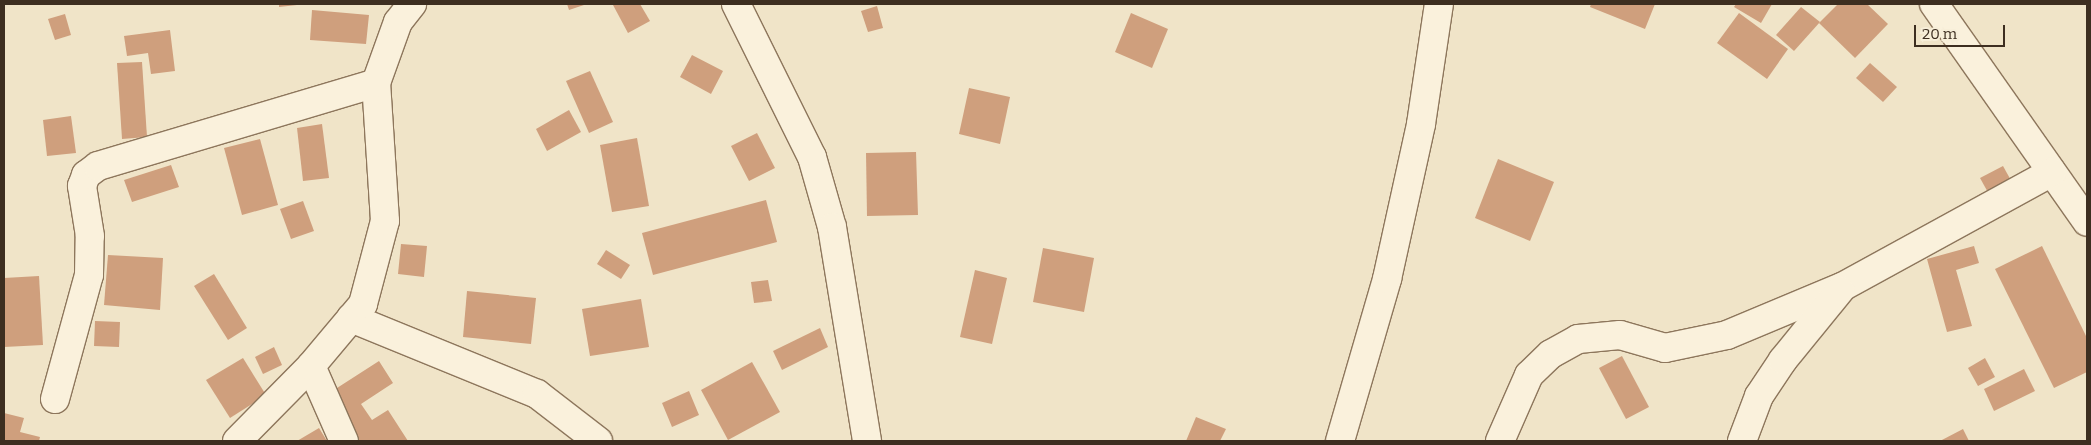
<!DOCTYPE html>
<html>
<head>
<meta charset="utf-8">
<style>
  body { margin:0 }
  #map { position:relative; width:2091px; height:445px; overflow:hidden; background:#f0e4c8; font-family:Bitter,serif }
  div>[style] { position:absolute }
  .building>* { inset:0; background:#cf9f7d }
  .roads { filter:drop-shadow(1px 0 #8d765c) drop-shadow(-1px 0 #8d765c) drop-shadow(0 1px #8d765c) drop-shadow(0 -1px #8d765c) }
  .street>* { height:28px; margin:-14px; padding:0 14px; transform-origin:14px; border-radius:14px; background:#faf1dc }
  span { translate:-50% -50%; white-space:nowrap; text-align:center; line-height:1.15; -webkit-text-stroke:5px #f7eed8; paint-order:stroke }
  .frame { position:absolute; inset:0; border:5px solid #3d2e20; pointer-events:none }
  .scale { position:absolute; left:1914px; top:25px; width:91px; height:22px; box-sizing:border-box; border:2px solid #3d2e20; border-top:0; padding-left:6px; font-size:15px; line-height:18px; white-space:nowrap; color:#3d2e20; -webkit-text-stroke:4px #f7eed8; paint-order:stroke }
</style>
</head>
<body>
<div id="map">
  <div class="building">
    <div style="clip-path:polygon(279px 4px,297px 4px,297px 5px,279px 7px)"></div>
    <div style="clip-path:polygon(567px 4px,587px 4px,569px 10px)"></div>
    <div style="clip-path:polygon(615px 4px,640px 4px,650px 21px,628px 33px,613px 5px)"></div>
    <div style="clip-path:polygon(1591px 4px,1655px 4px,1645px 29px,1590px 7px)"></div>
    <div style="clip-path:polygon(1736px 4px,1772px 4px,1761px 23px,1734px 7px)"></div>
    <div style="clip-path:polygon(1838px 4px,1867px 4px,1888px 24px,1855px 58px,1819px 23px)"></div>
    <div style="clip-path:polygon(877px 6px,883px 28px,868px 32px,861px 11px)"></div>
    <div style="clip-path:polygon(1801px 7px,1820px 22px,1794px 51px,1776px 35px)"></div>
    <div style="clip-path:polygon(312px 10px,369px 15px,366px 44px,310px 40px)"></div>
    <div style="clip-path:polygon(1131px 13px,1168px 29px,1152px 68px,1115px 52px)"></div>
    <div style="clip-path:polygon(1739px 13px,1788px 49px,1767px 79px,1717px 43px)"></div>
    <div style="clip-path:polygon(65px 14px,71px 35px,55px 40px,48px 19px)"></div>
    <div style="clip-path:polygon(170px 30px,175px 71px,151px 74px,148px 53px,127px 56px,124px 36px)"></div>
    <div style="clip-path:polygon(692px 55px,723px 71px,711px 94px,680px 77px)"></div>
    <div style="clip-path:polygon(142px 62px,147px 137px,122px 139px,117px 63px)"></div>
    <div style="clip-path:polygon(1870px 63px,1897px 87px,1883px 102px,1856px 78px)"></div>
    <div style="clip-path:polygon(590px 71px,613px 122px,589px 133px,566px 81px)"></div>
    <div style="clip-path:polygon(969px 88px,1010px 97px,1000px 144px,959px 134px)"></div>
    <div style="clip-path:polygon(569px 110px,581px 132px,547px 151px,536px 129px)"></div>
    <div style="clip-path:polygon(71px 116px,76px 153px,47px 156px,43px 120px)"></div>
    <div style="clip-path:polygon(322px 124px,329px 178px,303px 181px,297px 128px)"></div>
    <div style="clip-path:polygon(757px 133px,775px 168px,749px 181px,731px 146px)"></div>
    <div style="clip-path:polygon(637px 138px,649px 206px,612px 212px,600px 145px)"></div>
    <div style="clip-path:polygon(260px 139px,278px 205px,242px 215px,224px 148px)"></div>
    <div style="clip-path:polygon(916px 152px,918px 215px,867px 216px,866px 153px)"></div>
    <div style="clip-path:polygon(1498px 159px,1554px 182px,1530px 241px,1475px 218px)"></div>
    <div style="clip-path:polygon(171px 165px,179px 187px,132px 202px,124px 180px)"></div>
    <div style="clip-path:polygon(2003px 166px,2013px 184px,1990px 196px,1980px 178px)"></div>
    <div style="clip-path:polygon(766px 200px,777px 242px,653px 275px,642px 233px)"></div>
    <div style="clip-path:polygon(303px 201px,314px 231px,291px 239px,280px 209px)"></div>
    <div style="clip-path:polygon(401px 244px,427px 246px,424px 277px,398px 274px)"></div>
    <div style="clip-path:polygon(1974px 246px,1979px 263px,1956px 270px,1972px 326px,1947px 332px,1927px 259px)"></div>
    <div style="clip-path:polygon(2042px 246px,2087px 338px,2087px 372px,2054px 388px,1995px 269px)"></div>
    <div style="clip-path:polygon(1043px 248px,1094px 258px,1084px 312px,1033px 302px)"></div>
    <div style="clip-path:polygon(606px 250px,630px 265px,621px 279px,597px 264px)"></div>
    <div style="clip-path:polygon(108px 255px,163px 258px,160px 310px,104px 305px)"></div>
    <div style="clip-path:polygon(975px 270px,1007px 278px,992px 344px,960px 337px)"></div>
    <div style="clip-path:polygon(214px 274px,247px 328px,228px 340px,194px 286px)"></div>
    <div style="clip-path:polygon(39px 276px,43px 345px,4px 347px,4px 278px)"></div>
    <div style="clip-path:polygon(768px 280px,772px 301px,754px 303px,751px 282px)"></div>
    <div style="clip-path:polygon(467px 291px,536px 298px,531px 344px,463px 337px)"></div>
    <div style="clip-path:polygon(641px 299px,649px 347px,590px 356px,582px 309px)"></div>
    <div style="clip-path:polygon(95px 321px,120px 322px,119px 347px,94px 346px)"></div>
    <div style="clip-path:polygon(820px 328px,828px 347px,782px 370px,773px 351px)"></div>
    <div style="clip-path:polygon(274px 347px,282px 365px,263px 374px,255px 357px)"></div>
    <div style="clip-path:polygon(1622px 356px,1649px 407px,1626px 419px,1599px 368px)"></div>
    <div style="clip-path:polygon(243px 358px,266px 395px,230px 418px,206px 380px)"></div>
    <div style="clip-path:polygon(1985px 358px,1995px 377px,1978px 386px,1968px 368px)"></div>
    <div style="clip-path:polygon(379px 361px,393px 383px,361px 404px,372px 420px,388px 410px,408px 441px,352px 441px,323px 397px)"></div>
    <div style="clip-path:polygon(752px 362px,780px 412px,728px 440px,701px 390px)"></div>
    <div style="clip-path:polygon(2024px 369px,2035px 391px,1994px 411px,1984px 389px)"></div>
    <div style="clip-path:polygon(689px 391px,699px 415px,672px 427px,662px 403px)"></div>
    <div style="clip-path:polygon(4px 413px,24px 418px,20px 432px,40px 437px,39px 441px,4px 441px)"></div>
    <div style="clip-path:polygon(1196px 417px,1226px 429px,1220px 441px,1186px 441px)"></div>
    <div style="clip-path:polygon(319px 428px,327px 441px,297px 441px)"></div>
    <div style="clip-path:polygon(1963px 429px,1969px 441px,1940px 441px)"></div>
  </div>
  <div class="roads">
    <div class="street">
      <div style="left:736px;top:4px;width:171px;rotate:63.6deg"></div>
      <div style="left:812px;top:157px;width:73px;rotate:74.1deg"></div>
      <div style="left:832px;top:227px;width:217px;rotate:80.7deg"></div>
      <div style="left:1934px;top:4px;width:266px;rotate:54.9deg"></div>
      <div style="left:351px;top:318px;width:201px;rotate:22.2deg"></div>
      <div style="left:537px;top:394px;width:77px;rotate:37.6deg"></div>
      <div style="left:311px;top:366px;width:82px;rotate:66.3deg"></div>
      <div style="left:55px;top:399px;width:129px;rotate:-74.7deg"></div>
      <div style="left:89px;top:275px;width:39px;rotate:-89deg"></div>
      <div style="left:90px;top:236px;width:51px;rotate:-99.1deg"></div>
      <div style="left:82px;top:186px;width:12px;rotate:-70deg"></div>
      <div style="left:86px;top:175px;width:15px;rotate:-37deg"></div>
      <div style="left:98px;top:166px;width:290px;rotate:-16.6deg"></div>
      <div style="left:237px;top:441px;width:105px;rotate:-45.4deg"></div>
      <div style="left:311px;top:366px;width:81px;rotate:-50deg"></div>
      <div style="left:363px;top:304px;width:86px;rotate:-75.2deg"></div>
      <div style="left:385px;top:221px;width:138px;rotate:-93.7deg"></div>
      <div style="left:376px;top:83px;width:65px;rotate:-70.2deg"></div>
      <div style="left:398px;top:22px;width:23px;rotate:-52deg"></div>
      <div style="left:1340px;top:441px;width:169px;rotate:-73.8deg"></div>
      <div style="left:1387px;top:279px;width:159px;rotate:-77.6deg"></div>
      <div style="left:1421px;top:124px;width:121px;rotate:-81.5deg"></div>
      <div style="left:1500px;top:441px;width:72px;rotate:-66.3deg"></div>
      <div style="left:1529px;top:375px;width:30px;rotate:-44deg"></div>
      <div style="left:1551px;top:354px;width:31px;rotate:-29deg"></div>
      <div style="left:1578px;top:339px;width:42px;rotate:-5.4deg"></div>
      <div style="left:1620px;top:335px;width:47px;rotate:16.1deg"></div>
      <div style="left:1665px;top:348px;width:63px;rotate:-11.8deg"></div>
      <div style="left:1727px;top:335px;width:125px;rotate:-22.7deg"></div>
      <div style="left:1842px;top:287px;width:239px;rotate:-28.7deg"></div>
      <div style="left:1742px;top:441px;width:48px;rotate:-69.3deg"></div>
      <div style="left:1759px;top:396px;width:43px;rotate:-56.3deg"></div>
      <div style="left:1783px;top:360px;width:90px;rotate:-50.8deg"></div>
    </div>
  </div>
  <div class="frame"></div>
  <div class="scale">20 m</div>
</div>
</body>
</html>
